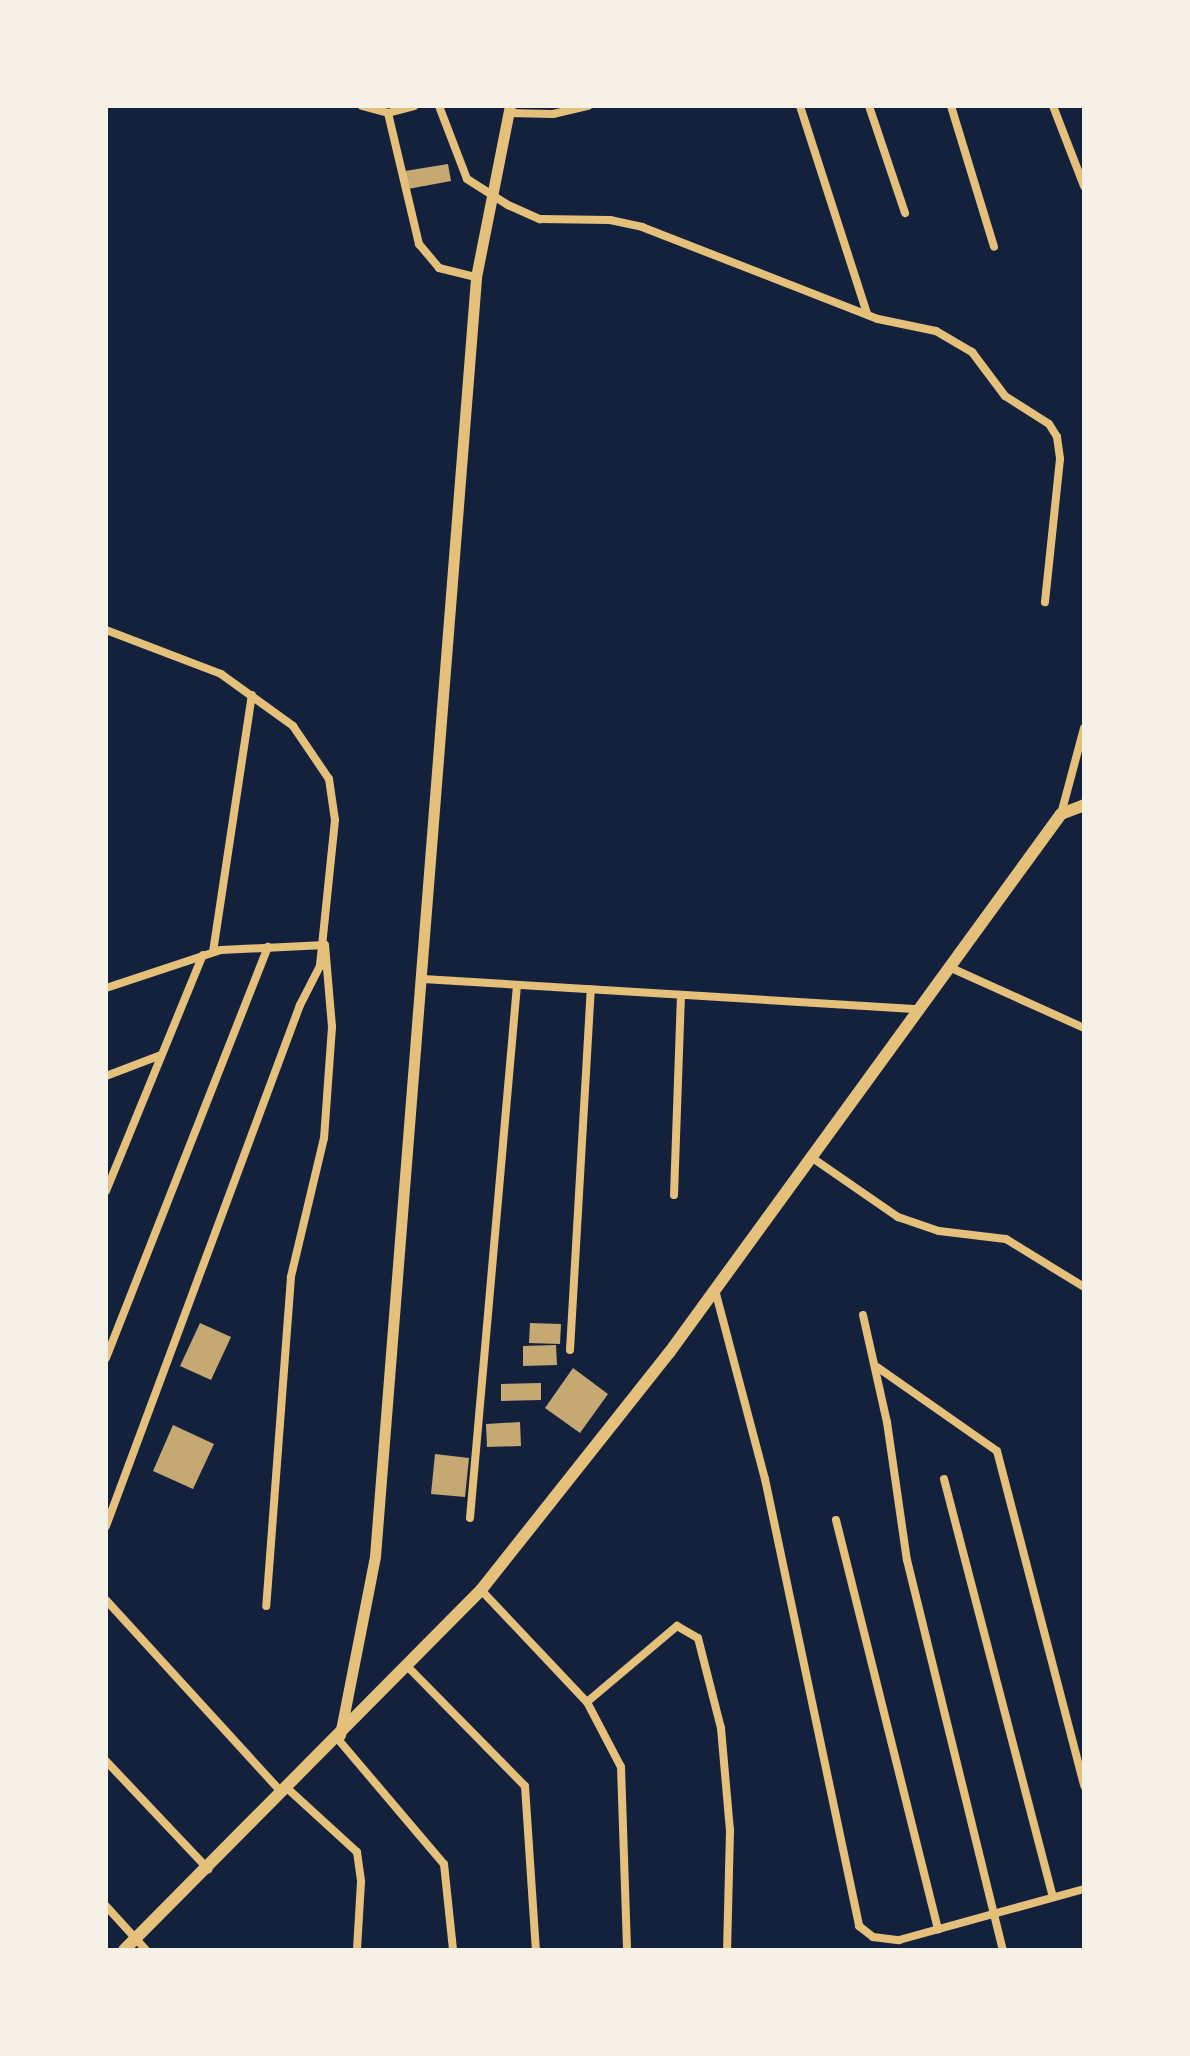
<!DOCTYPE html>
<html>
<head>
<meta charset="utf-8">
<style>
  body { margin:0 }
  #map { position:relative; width:1190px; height:2056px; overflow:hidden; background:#14213d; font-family:"Space Grotesk",sans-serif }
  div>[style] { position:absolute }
  .building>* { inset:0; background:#c6a872 }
  .minor>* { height:8px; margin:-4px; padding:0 4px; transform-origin:4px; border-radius:4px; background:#e5c07b }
  .tertiary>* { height:11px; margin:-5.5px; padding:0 5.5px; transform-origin:5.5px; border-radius:5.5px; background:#e5c07b }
  .secondary>* { height:12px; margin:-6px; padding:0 6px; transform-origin:6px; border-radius:6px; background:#e5c07b }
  span { translate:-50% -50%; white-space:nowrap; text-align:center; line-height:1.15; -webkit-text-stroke:6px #f6f1e7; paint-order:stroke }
  .frame { position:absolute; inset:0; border:108px solid #f6f1e7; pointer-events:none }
</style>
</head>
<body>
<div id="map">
  <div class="building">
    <div style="clip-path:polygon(448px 164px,451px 181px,408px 189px,405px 171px)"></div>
    <div style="clip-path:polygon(200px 1323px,231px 1337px,211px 1380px,180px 1366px)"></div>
    <div style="clip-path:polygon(530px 1323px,561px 1324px,560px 1344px,529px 1343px)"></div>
    <div style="clip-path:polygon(556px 1345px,557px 1365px,523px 1366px,523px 1346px)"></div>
    <div style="clip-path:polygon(573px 1368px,608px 1394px,580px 1433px,545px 1408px)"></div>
    <div style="clip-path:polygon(541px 1383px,541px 1400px,501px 1401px,501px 1384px)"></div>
    <div style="clip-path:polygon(520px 1422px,521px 1446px,487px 1447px,486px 1424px)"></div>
    <div style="clip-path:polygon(173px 1425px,214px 1444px,193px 1489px,153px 1471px)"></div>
    <div style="clip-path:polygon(435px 1454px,469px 1458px,465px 1497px,431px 1494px)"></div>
  </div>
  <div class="minor">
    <div style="left:362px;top:106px;width:27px;rotate:15deg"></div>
    <div style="left:388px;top:113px;width:27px;rotate:-15deg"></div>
    <div style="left:439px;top:106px;width:78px;rotate:69deg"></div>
    <div style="left:467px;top:179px;width:49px;rotate:32.4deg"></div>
    <div style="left:508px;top:205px;width:35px;rotate:24deg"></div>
    <div style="left:540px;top:219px;width:70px;rotate:0.8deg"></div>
    <div style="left:610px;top:220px;width:33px;rotate:12deg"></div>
    <div style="left:642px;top:227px;width:253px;rotate:21.3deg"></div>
    <div style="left:878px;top:319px;width:59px;rotate:11.7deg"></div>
    <div style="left:936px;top:331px;width:42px;rotate:30.3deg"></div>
    <div style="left:972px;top:352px;width:55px;rotate:53.1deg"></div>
    <div style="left:1005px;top:396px;width:52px;rotate:32.5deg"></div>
    <div style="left:1049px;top:424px;width:15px;rotate:58deg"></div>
    <div style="left:1057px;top:437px;width:22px;rotate:82deg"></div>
    <div style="left:1060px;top:459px;width:144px;rotate:96deg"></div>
    <div style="left:800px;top:106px;width:219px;rotate:72.1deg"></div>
    <div style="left:869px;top:106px;width:113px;rotate:71.4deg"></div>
    <div style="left:951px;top:106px;width:147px;rotate:73deg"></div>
    <div style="left:1053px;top:106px;width:86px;rotate:68.8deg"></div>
    <div style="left:388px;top:113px;width:135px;rotate:76.7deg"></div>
    <div style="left:419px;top:244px;width:31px;rotate:50deg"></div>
    <div style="left:439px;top:268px;width:38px;rotate:14deg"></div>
    <div style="left:508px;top:113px;width:45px;rotate:1.3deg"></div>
    <div style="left:553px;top:114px;width:36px;rotate:-13deg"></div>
    <div style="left:106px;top:630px;width:123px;rotate:20.9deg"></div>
    <div style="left:221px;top:674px;width:89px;rotate:35.8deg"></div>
    <div style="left:293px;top:726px;width:64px;rotate:55.8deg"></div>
    <div style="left:329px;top:779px;width:41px;rotate:81.7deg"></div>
    <div style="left:335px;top:820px;width:147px;rotate:95.9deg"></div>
    <div style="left:320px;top:966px;width:44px;rotate:117.1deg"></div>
    <div style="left:300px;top:1005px;width:556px;rotate:110.42deg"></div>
    <div style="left:1061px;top:814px;width:89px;rotate:-75deg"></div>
    <div style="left:213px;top:952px;width:260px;rotate:-81.4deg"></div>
    <div style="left:949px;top:967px;width:148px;rotate:24.3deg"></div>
    <div style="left:423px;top:979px;width:496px;rotate:3.5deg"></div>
    <div style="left:106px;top:988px;width:121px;rotate:-18.3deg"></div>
    <div style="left:221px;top:950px;width:104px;rotate:-2.8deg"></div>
    <div style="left:325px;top:945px;width:82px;rotate:85.1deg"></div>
    <div style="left:332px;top:1027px;width:111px;rotate:94.1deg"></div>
    <div style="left:324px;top:1138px;width:143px;rotate:103.4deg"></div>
    <div style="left:291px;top:1277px;width:330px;rotate:94.3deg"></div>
    <div style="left:106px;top:1076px;width:59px;rotate:-20.9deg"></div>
    <div style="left:811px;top:1157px;width:106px;rotate:34.6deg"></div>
    <div style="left:898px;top:1217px;width:43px;rotate:18.9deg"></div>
    <div style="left:939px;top:1231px;width:67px;rotate:6.8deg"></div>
    <div style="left:1006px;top:1239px;width:92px;rotate:31.6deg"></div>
    <div style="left:106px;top:1191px;width:255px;rotate:-67.7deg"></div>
    <div style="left:674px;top:1195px;width:200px;rotate:-88deg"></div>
    <div style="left:715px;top:1290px;width:196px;rotate:75.2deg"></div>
    <div style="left:765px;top:1479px;width:457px;rotate:78.1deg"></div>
    <div style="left:859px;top:1926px;width:18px;rotate:38deg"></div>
    <div style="left:873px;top:1937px;width:26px;rotate:7deg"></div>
    <div style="left:899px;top:1940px;width:192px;rotate:-15.4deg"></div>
    <div style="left:863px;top:1315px;width:110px;rotate:77.4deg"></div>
    <div style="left:887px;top:1422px;width:139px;rotate:81.8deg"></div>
    <div style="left:907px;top:1560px;width:402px;rotate:76.2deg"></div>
    <div style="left:570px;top:1350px;width:361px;rotate:-86.7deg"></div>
    <div style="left:106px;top:1358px;width:442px;rotate:-68.5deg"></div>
    <div style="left:877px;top:1367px;width:146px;rotate:35deg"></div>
    <div style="left:997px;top:1451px;width:346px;rotate:75.4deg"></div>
    <div style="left:944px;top:1479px;width:432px;rotate:75.4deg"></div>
    <div style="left:470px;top:1518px;width:535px;rotate:-84.96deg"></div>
    <div style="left:836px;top:1520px;width:422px;rotate:76deg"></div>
    <div style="left:481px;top:1590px;width:154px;rotate:46.6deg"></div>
    <div style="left:587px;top:1702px;width:73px;rotate:62.4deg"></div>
    <div style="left:621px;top:1767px;width:183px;rotate:88.1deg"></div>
    <div style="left:106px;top:1600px;width:261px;rotate:47.6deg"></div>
    <div style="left:407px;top:1666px;width:168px;rotate:45.5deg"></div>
    <div style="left:525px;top:1786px;width:164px;rotate:86.2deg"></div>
    <div style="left:587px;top:1702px;width:118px;rotate:-40.2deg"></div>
    <div style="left:677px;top:1626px;width:24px;rotate:30deg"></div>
    <div style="left:698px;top:1638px;width:93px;rotate:75.7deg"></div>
    <div style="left:721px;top:1728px;width:102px;rotate:85deg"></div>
    <div style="left:730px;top:1830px;width:120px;rotate:91.4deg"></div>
    <div style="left:337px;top:1738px;width:165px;rotate:49.7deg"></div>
    <div style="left:444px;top:1864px;width:86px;rotate:84deg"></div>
    <div style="left:106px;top:1761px;width:149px;rotate:46.6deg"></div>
    <div style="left:288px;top:1789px;width:93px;rotate:42.4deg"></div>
    <div style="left:357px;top:1852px;width:30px;rotate:82deg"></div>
    <div style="left:361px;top:1882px;width:68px;rotate:93.4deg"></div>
    <div style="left:106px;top:1906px;width:59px;rotate:47.7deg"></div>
  </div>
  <div class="tertiary">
    <div style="left:340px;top:1735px;width:182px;rotate:-78.9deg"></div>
    <div style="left:375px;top:1556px;width:1283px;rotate:-85.48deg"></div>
    <div style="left:476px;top:277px;width:174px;rotate:-78.8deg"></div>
  </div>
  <div class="secondary">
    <div style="left:124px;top:1950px;width:507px;rotate:-45.24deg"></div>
    <div style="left:481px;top:1590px;width:303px;rotate:-51.6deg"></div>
    <div style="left:669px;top:1353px;width:666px;rotate:-53.97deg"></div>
    <div style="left:1061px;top:814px;width:25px;rotate:-21deg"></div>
  </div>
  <div class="frame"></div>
</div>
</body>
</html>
